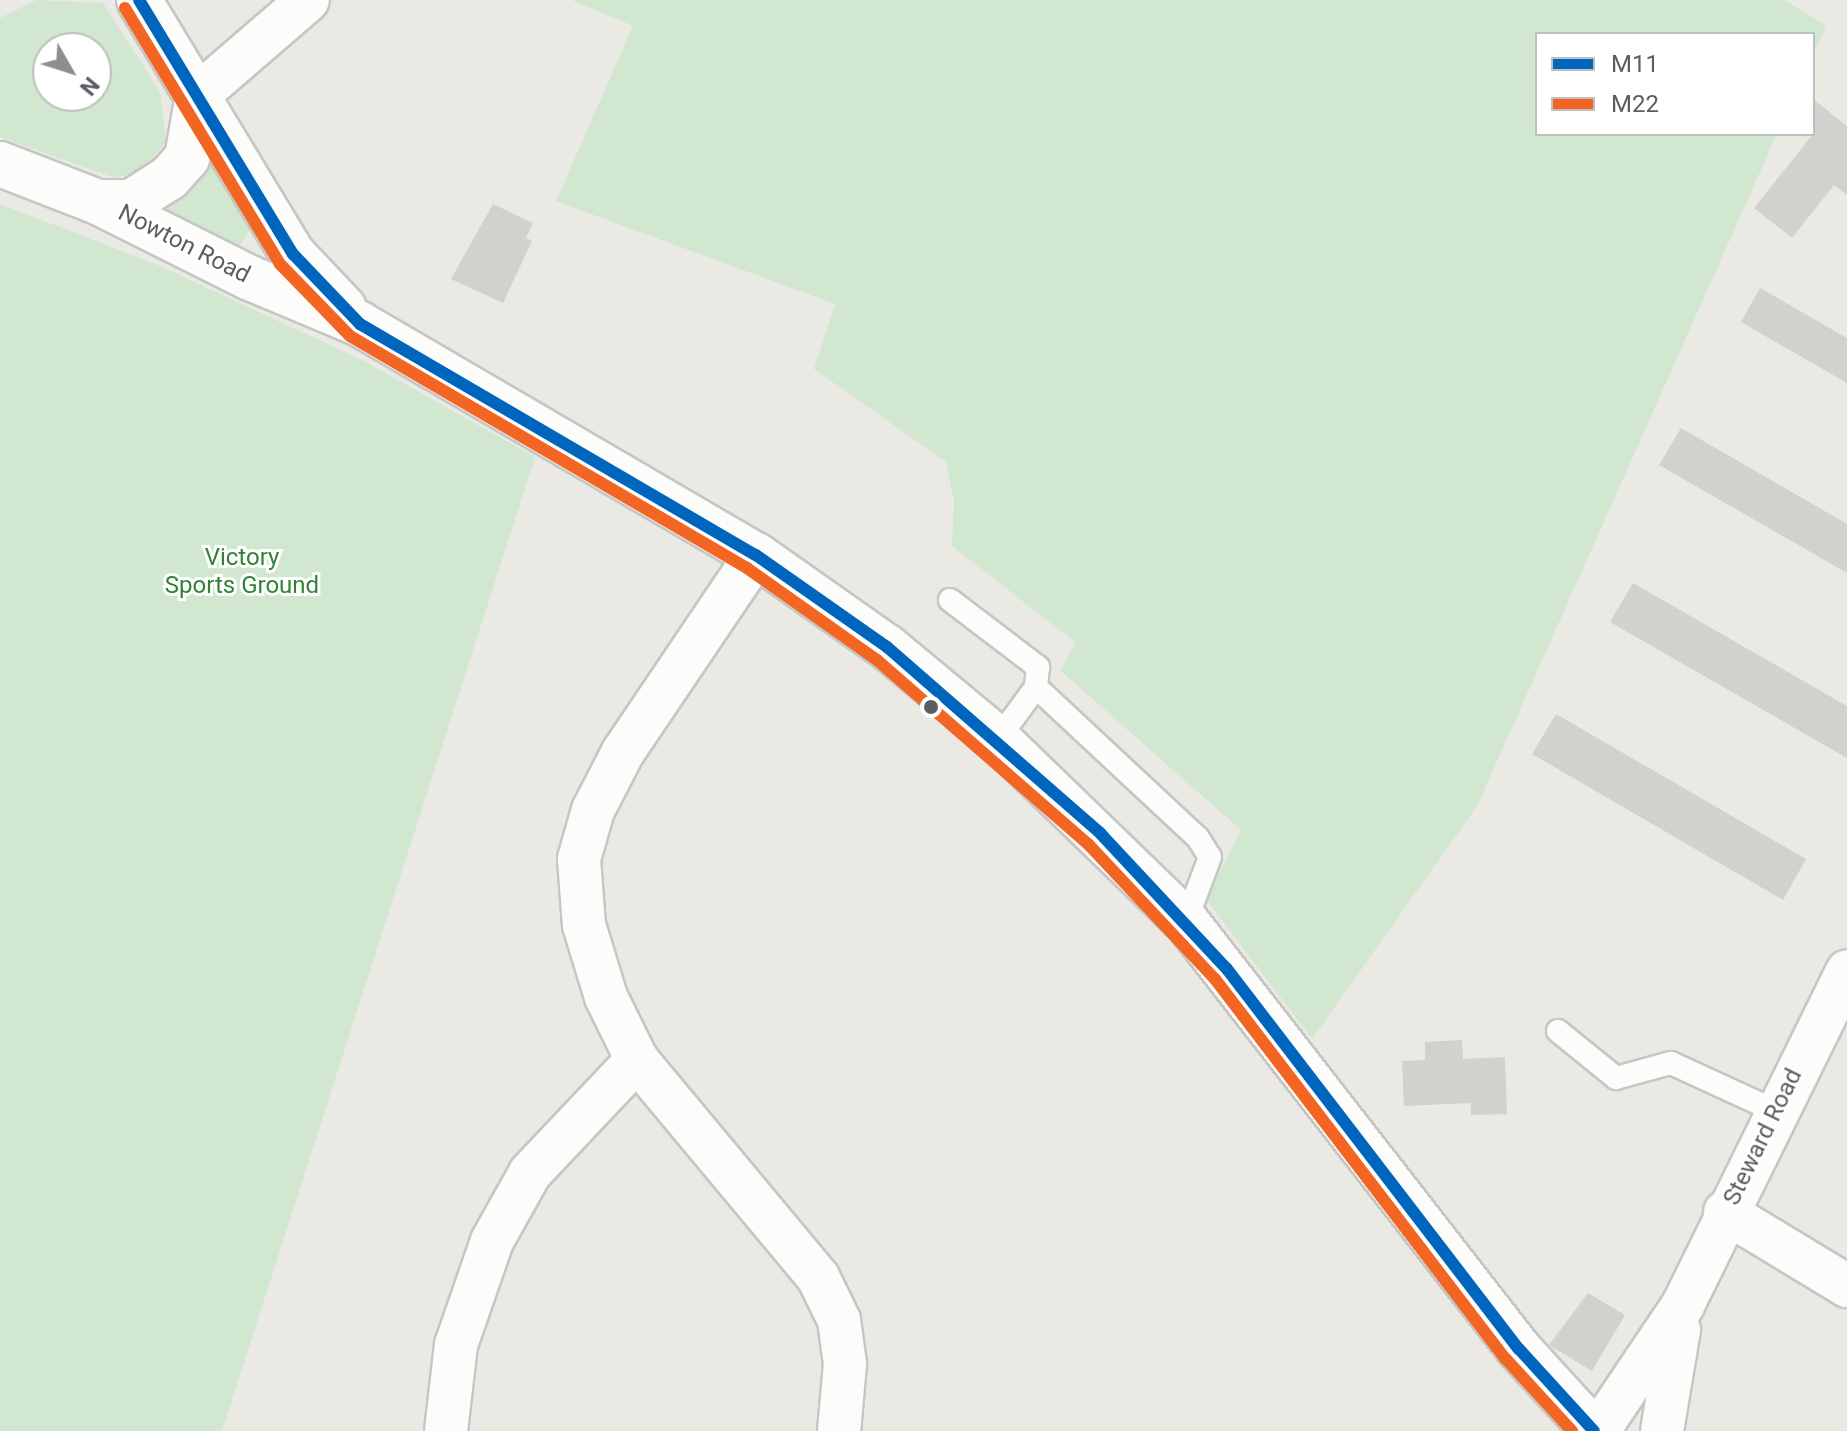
<!DOCTYPE html>
<html>
<head>
<meta charset="utf-8">
<style>
  body { margin:0 }
  #map { position:relative; width:1847px; height:1431px; overflow:hidden; background:#eae9e4; font-family:Roboto,sans-serif }
  div>[style] { position:absolute }
  .green>* { inset:0; background:#d1e7cf }
  .building>* { inset:0; background:#d2d1ce }
  .roads { filter:drop-shadow(2px 0 #c6c6c5) drop-shadow(-2px 0 #c6c6c5) drop-shadow(0 2px #c6c6c5) drop-shadow(0 -2px #c6c6c5) }
  .service>* { height:22px; margin:-11px; padding:0 11px; transform-origin:11px; border-radius:11px; background:#fcfcfb }
  .minor>* { height:42px; margin:-21px; padding:0 21px; transform-origin:21px; border-radius:21px; background:#fcfcfb }
  .tertiary>* { height:44px; margin:-22px; padding:0 22px; transform-origin:22px; border-radius:22px; background:#fcfcfb }
  .bus-1>* { height:12px; margin:-6px; padding:0 6px; transform-origin:6px; border-radius:6px; background:#0065bd }
  .bus-2>* { height:12px; margin:-6px; padding:0 6px; transform-origin:6px; border-radius:6px; background:#f26522 }
  .dots>* { width:22px; height:22px; translate:-50% -50%; box-sizing:border-box; border:4px solid #fff; border-radius:50% }
  span { translate:-50% -50%; white-space:nowrap; text-align:center; line-height:1.15; -webkit-text-stroke:6px #fff; paint-order:stroke }
  .street-label { font-size:24px; color:#5a5e63 }
  .park-label { font-size:24px; color:#328236 }
  .legend { position:absolute; left:1535px; top:32px; width:280px; height:104px; box-sizing:border-box; background:#fff; border:2px solid #bdbfc1; margin:0; padding:10px 14px; list-style:none; font-size:24px; color:#5a5e63 }
  .legend li { display:flex; align-items:center; gap:16px; height:40px }
  .legend b { width:40px; border:2px solid #bdbfc1 }
  .north { position:absolute; left:32px; top:32px; width:80px; height:80px; box-sizing:border-box; background:#fff; border:2px solid #bdbfc1; border-radius:50%; rotate:129deg; font-size:22px; font-weight:700; line-height:32px; text-align:center; color:#5a5e63 }
  .north::after { content:''; display:block; margin:auto; width:28px; height:36px; background:#8c8f90; clip-path:polygon(50% 0,100% 100%,50% 72%,0 100%) }
</style>
</head>
<body>
<div id="map">
  <div class="green">
    <div style="clip-path:polygon(evenodd,36px 0,103px 3px,160px 92px,166px 142px,141px 172px,115px 178px,0 137px,0 18px,36px 0,48px 48px,96px 48px,96px 96px,48px 96px,48px 48px)"></div>
    <div style="clip-path:polygon(572px 0,1784px 0,1826px 26px,1813px 54px,1813px 34px,1537px 34px,1537px 134px,1777px 134px,1477px 806px,1312px 1039px,1206px 899px,1241px 830px,1061px 671px,1075px 642px,952px 546px,954px 501px,946px 462px,814px 369px,835px 304px,556px 201px,633px 26px)"></div>
    <div style="clip-path:polygon(210px 156px,252px 227px,239px 247px,161px 212px)"></div>
    <div style="clip-path:polygon(0 204px,158px 265px,362px 360px,535px 457px,222px 1431px,0 1431px)"></div>
  </div>
  <div class="building">
    <div style="clip-path:polygon(1813px 99px,1847px 126px,1847px 195px,1834px 185px,1792px 238px,1754px 208px,1813px 134px)"></div>
    <div style="clip-path:polygon(493px 204px,533px 223px,526px 238px,532px 241px,503px 303px,451px 279px)"></div>
    <div style="clip-path:polygon(1760px 288px,1847px 338px,1847px 383px,1741px 322px)"></div>
    <div style="clip-path:polygon(1681px 428px,1847px 524px,1847px 573px,1659px 465px)"></div>
    <div style="clip-path:polygon(1633px 583px,1847px 706px,1847px 758px,1610px 622px)"></div>
    <div style="clip-path:polygon(1556px 714px,1806px 859px,1783px 900px,1532px 754px)"></div>
    <div style="clip-path:polygon(1462px 1040px,1463px 1059px,1505px 1057px,1507px 1114px,1471px 1115px,1471px 1103px,1404px 1106px,1402px 1061px,1425px 1060px,1425px 1042px)"></div>
    <div style="clip-path:polygon(1588px 1293px,1625px 1315px,1592px 1371px,1549px 1345px)"></div>
  </div>
  <div class="roads">
    <div class="service">
      <div style="left:950px;top:600px;width:111px;rotate:37.3deg"></div>
      <div style="left:1038px;top:667px;width:20px;rotate:96deg"></div>
      <div style="left:1036px;top:687px;width:64px;rotate:126.2deg"></div>
      <div style="left:1036px;top:687px;width:221px;rotate:43deg"></div>
      <div style="left:1198px;top:838px;width:22px;rotate:58deg"></div>
      <div style="left:1210px;top:857px;width:68px;rotate:110.6deg"></div>
      <div style="left:1558px;top:1031px;width:75px;rotate:39deg"></div>
      <div style="left:1616px;top:1078px;width:57px;rotate:-15.3deg"></div>
      <div style="left:1671px;top:1063px;width:112px;rotate:24.7deg"></div>
    </div>
    <div class="minor">
      <div style="left:198px;top:95px;width:145px;rotate:-40.8deg"></div>
      <div style="left:756px;top:555px;width:238px;rotate:124deg"></div>
      <div style="left:623px;top:752px;width:65px;rotate:117.3deg"></div>
      <div style="left:593px;top:810px;width:51px;rotate:105.9deg"></div>
      <div style="left:579px;top:859px;width:66px;rotate:85.7deg"></div>
      <div style="left:584px;top:925px;width:75px;rotate:73deg"></div>
      <div style="left:606px;top:997px;width:70px;rotate:63.8deg"></div>
      <div style="left:637px;top:1060px;width:283px;rotate:50.2deg"></div>
      <div style="left:818px;top:1277px;width:48px;rotate:64deg"></div>
      <div style="left:839px;top:1320px;width:44px;rotate:82.2deg"></div>
      <div style="left:845px;top:1364px;width:67px;rotate:95.1deg"></div>
      <div style="left:1725px;top:1212px;width:143px;rotate:31.2deg"></div>
      <div style="left:446px;top:1431px;width:87px;rotate:-83.4deg"></div>
      <div style="left:456px;top:1345px;width:110px;rotate:-70.9deg"></div>
      <div style="left:492px;top:1241px;width:78px;rotate:-60.8deg"></div>
      <div style="left:530px;top:1173px;width:156px;rotate:-46.6deg"></div>
      <div style="left:1598px;top:1431px;width:152px;rotate:-56deg"></div>
      <div style="left:1683px;top:1305px;width:372px;rotate:-63.8deg"></div>
      <div style="left:1662px;top:1431px;width:103px;rotate:-80.5deg"></div>
    </div>
    <div class="tertiary">
      <div style="left:139px;top:0;width:297px;rotate:58.8deg"></div>
      <div style="left:293px;top:254px;width:74px;rotate:46.6deg"></div>
      <div style="left:0;top:164px;width:105px;rotate:21.2deg"></div>
      <div style="left:98px;top:202px;width:170px;rotate:26.6deg"></div>
      <div style="left:250px;top:278px;width:119px;rotate:22.7deg"></div>
      <div style="left:360px;top:324px;width:458px;rotate:30.3deg"></div>
      <div style="left:756px;top:555px;width:160px;rotate:35.1deg"></div>
      <div style="left:887px;top:647px;width:144px;rotate:39.7deg"></div>
      <div style="left:998px;top:739px;width:262px;rotate:44.1deg"></div>
      <div style="left:1186px;top:921px;width:542px;rotate:52.12deg"></div>
      <div style="left:1519px;top:1349px;width:111px;rotate:47.6deg"></div>
      <div style="left:98px;top:202px;width:33px"></div>
      <div style="left:131px;top:202px;width:45px;rotate:-32.3deg"></div>
      <div style="left:169px;top:178px;width:27px;rotate:-48deg"></div>
      <div style="left:187px;top:158px;width:64px;rotate:-80.1deg"></div>
    </div>
  </div>
  <div class="bus-1">
    <div style="left:139px;top:0;width:297px;rotate:58.8deg"></div>
    <div style="left:293px;top:254px;width:97px;rotate:46.3deg"></div>
    <div style="left:360px;top:324px;width:458px;rotate:30.3deg"></div>
    <div style="left:756px;top:555px;width:160px;rotate:35.1deg"></div>
    <div style="left:887px;top:647px;width:283px;rotate:41.1deg"></div>
    <div style="left:1100px;top:833px;width:186px;rotate:47deg"></div>
    <div style="left:1227px;top:969px;width:479px;rotate:52.5deg"></div>
    <div style="left:1519px;top:1349px;width:111px;rotate:47.6deg"></div>
  </div>
  <div class="bus-2">
    <div style="left:125px;top:8px;width:299px;rotate:58.8deg"></div>
    <div style="left:280px;top:264px;width:100px;rotate:45.8deg"></div>
    <div style="left:350px;top:336px;width:460px;rotate:30.3deg"></div>
    <div style="left:747px;top:568px;width:159px;rotate:35.3deg"></div>
    <div style="left:877px;top:660px;width:281px;rotate:41.1deg"></div>
    <div style="left:1089px;top:845px;width:184px;rotate:46.8deg"></div>
    <div style="left:1215px;top:979px;width:479px;rotate:52.6deg"></div>
    <div style="left:1506px;top:1359px;width:98px;rotate:47.5deg"></div>
  </div>
  <div class="dots">
    <div style="left:931px;top:707px;background:#5a5e63"></div>
  </div>
  <div class="street-label">
    <span style="left:184px;top:244px;rotate:27deg">Nowton Road</span>
    <span style="left:1763px;top:1137px;rotate:-64deg">Steward Road</span>
  </div>
  <div class="park-label">
    <span style="left:242px;top:572px">Victory<br>Sports Ground</span>
  </div>
  <ul class="legend">
  <li><b style="height:10px;background:#0065bd"></b>M11</li>
  <li><b style="height:10px;background:#f26522"></b>M22</li>
  </ul>
  <div class="north">N</div>
</div>
</body>
</html>
